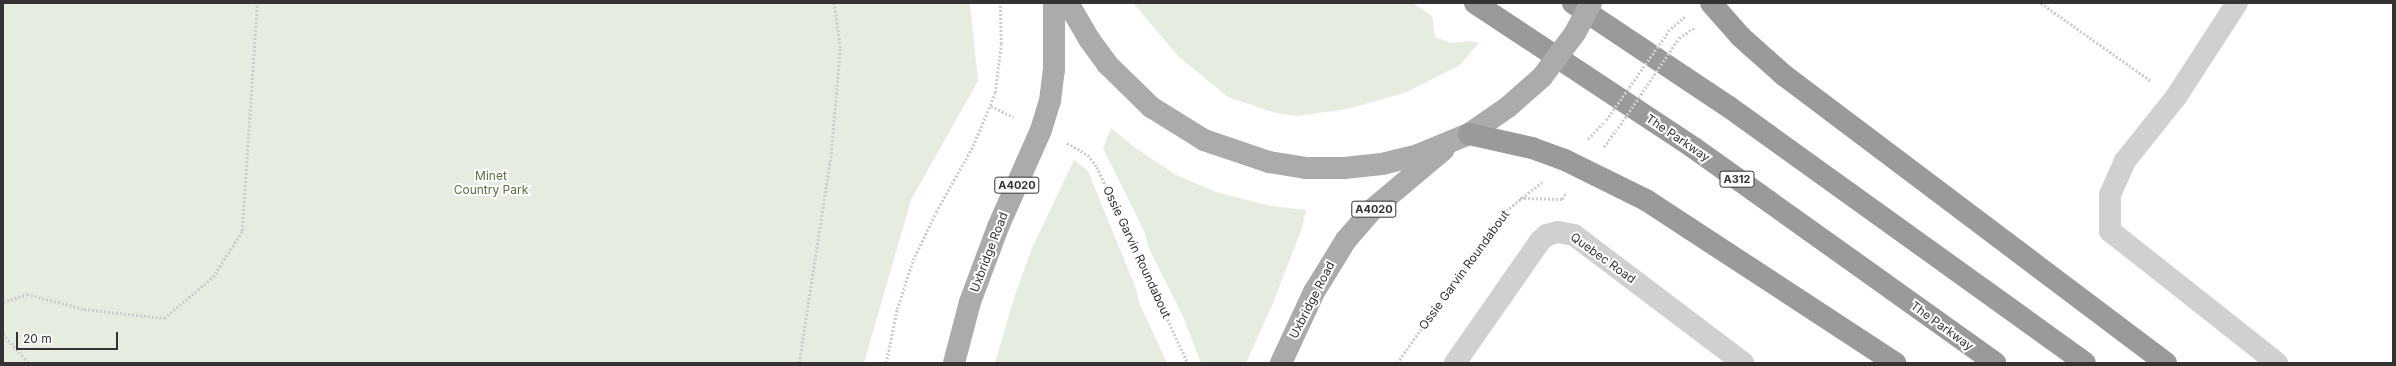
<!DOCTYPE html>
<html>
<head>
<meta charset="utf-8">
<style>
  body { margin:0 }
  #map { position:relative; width:2396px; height:366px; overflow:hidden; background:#fff; font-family:Inter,sans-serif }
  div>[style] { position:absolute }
  .green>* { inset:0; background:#e6ecdf }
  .path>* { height:2.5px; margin-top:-1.25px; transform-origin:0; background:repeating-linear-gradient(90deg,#cdcdcd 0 2px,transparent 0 4px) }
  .minor>* { height:22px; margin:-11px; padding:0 11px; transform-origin:11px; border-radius:11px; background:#d0d0d0 }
  .major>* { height:22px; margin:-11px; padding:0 11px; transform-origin:11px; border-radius:11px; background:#ababab }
  .highway>* { height:22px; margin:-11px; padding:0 11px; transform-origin:11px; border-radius:11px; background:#9a9a9a }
  .path-bridge>* { height:2.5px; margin-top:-1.25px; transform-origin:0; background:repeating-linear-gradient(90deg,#cdcdcd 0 2px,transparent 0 4px) }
  .major-bridge>* { height:22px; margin:-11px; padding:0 11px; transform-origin:11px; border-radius:11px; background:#ababab }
  span { translate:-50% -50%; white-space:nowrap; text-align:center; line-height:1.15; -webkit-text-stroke:4px #fff; paint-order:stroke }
  .shield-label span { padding:1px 3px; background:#fff; border:1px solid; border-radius:3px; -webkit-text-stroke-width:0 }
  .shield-label { font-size:11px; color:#333; font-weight:700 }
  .street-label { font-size:12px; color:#333 }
  .park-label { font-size:12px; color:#56703f }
  .frame { position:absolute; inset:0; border:4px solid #333; pointer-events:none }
  .scale { position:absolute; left:16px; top:332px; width:102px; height:18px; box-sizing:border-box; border:2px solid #333; border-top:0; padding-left:5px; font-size:12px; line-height:14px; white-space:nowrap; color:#333; -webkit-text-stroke:3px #fff; paint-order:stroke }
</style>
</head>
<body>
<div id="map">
  <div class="green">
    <div style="clip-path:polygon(3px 3px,970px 3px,978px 81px,911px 200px,864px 363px,3px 363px)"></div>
    <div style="clip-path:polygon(1133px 3px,1413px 3px,1432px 16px,1435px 37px,1451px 43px,1471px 41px,1479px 43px,1460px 65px,1407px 92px,1348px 109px,1297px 116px,1276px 113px,1228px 97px,1179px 57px)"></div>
    <div style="clip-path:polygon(1111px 128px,1134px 147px,1176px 175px,1216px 192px,1271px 206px,1306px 210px,1302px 228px,1273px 303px,1246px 363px,1201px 363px,1182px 314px,1149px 249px,1144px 231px,1103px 148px)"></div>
    <div style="clip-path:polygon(1074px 160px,1088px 171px,1135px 286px,1140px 305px,1167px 363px,995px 363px,1013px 301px,1032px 248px)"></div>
  </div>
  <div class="path">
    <div style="left:2041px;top:3px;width:135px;rotate:35.3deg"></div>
    <div style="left:1668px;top:31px;width:23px;rotate:-41deg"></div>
    <div style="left:1679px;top:38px;width:18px;rotate:-34deg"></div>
    <div style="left:991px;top:106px;width:25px;rotate:26deg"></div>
    <div style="left:1588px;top:139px;width:23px;rotate:-47deg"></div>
    <div style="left:1067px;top:143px;width:24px;rotate:30deg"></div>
    <div style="left:1088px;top:155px;width:15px;rotate:53deg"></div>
    <div style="left:1097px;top:167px;width:216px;rotate:65.1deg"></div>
    <div style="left:1604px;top:147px;width:21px;rotate:-55deg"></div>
    <div style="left:1520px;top:198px;width:42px;rotate:1.4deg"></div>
    <div style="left:1562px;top:199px;width:8px;rotate:-60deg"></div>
    <div style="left:3px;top:302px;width:25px;rotate:-18deg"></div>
    <div style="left:27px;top:294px;width:59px;rotate:14.7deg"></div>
    <div style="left:84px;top:309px;width:81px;rotate:6.4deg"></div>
    <div style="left:164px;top:318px;width:64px;rotate:-39.9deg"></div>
    <div style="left:213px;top:277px;width:54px;rotate:-57.8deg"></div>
    <div style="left:242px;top:231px;width:228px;rotate:-86.2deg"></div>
    <div style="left:3px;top:334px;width:39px;rotate:48deg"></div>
    <div style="left:799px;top:363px;width:211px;rotate:-81.3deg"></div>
    <div style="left:831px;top:154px;width:106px;rotate:-85.1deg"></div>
    <div style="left:840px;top:48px;width:45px;rotate:-97.6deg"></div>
    <div style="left:886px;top:363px;width:55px;rotate:-78.5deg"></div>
    <div style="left:897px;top:309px;width:52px;rotate:-71.9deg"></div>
    <div style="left:913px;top:260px;width:53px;rotate:-64.4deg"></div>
    <div style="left:936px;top:212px;width:76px;rotate:-60.7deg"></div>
    <div style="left:973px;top:146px;width:57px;rotate:-67.5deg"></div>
    <div style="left:995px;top:93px;width:49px;rotate:-83deg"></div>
    <div style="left:1001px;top:44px;width:41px;rotate:-91.4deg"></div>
    <div style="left:1397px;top:363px;width:184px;rotate:-54.8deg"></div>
    <div style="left:1503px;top:213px;width:50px;rotate:-38.5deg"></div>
  </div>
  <div class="minor">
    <div style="left:2237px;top:3px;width:112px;rotate:123deg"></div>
    <div style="left:2176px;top:97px;width:82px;rotate:128.6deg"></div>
    <div style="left:2125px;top:161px;width:37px;rotate:114deg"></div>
    <div style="left:2110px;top:195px;width:36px;rotate:90deg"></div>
    <div style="left:2110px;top:231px;width:213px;rotate:38.3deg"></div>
    <div style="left:1455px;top:363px;width:149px;rotate:-55.1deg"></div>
    <div style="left:1540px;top:241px;width:9px;rotate:-41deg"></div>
    <div style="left:1547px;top:235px;width:11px;rotate:-15deg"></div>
    <div style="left:1558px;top:232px;width:16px;rotate:11deg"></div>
    <div style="left:1574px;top:235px;width:212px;rotate:37.1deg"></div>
  </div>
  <div class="major">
    <div style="left:1068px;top:3px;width:42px;rotate:59.7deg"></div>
    <div style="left:1089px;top:39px;width:31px;rotate:54deg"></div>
    <div style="left:1107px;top:64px;width:62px;rotate:44.3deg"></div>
    <div style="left:1151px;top:107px;width:62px;rotate:31.9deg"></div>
    <div style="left:1204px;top:140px;width:69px;rotate:18.7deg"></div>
    <div style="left:1269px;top:162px;width:37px;rotate:9deg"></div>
    <div style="left:1306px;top:168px;width:38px"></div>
    <div style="left:1344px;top:168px;width:38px;rotate:-6deg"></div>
    <div style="left:1382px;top:164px;width:37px;rotate:-14deg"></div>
    <div style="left:1418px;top:155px;width:55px;rotate:-22.4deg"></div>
    <div style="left:1469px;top:134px;width:47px;rotate:-34.7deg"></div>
    <div style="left:1508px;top:107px;width:45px;rotate:-41.4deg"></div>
    <div style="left:954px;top:363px;width:63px;rotate:-75.3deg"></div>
    <div style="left:970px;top:302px;width:80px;rotate:-69.5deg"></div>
    <div style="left:998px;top:227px;width:106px;rotate:-66.1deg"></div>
    <div style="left:1041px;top:130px;width:30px;rotate:-73deg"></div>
    <div style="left:1050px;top:101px;width:31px;rotate:-83deg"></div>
    <div style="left:1054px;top:70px;width:67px;rotate:-90deg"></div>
    <div style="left:1281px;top:363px;width:78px;rotate:-65.1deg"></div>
    <div style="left:1314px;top:292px;width:61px;rotate:-58.4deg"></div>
    <div style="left:1346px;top:240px;width:41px;rotate:-48.9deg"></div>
    <div style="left:1373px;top:209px;width:92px;rotate:-40.1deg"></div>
  </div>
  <div class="highway">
    <div style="left:1475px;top:3px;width:263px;rotate:33.5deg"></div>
    <div style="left:1694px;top:148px;width:370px;rotate:35.5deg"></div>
    <div style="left:1573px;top:3px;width:187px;rotate:33.7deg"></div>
    <div style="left:1729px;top:107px;width:438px;rotate:35.7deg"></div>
    <div style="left:1711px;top:3px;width:45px;rotate:48.6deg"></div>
    <div style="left:1741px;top:37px;width:59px;rotate:41.6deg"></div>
    <div style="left:1785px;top:76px;width:477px;rotate:37deg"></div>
    <div style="left:1469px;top:134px;width:65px;rotate:12.5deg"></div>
    <div style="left:1532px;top:148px;width:35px;rotate:20deg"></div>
    <div style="left:1565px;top:160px;width:90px;rotate:26.3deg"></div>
    <div style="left:1646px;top:200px;width:298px;rotate:33.2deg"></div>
  </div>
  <div class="path-bridge">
    <div style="left:1606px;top:120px;width:108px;rotate:-54.8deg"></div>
    <div style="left:1618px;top:128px;width:109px;rotate:-55.9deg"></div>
  </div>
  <div class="major-bridge">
    <div style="left:1542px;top:77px;width:55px;rotate:-53.1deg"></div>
    <div style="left:1575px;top:33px;width:34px;rotate:-62deg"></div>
  </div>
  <div class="shield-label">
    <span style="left:1737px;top:179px">A312</span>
    <span style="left:1017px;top:185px">A4020</span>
    <span style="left:1374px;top:209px">A4020</span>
  </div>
  <div class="street-label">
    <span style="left:1678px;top:138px;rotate:34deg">The Parkway</span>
    <span style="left:989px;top:252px;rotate:-69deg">Uxbridge Road</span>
    <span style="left:1137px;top:252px;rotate:65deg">Ossie Garvin Roundabout</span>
    <span style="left:1603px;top:258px;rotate:36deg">Quebec Road</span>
    <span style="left:1464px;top:270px;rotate:-54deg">Ossie Garvin Roundabout</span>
    <span style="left:1312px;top:300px;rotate:-63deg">Uxbridge Road</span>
    <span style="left:1942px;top:326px;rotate:36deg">The Parkway</span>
  </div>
  <div class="park-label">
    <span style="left:491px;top:183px">Minet<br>Country Park</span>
  </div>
  <div class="frame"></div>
  <div class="scale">20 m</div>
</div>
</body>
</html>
